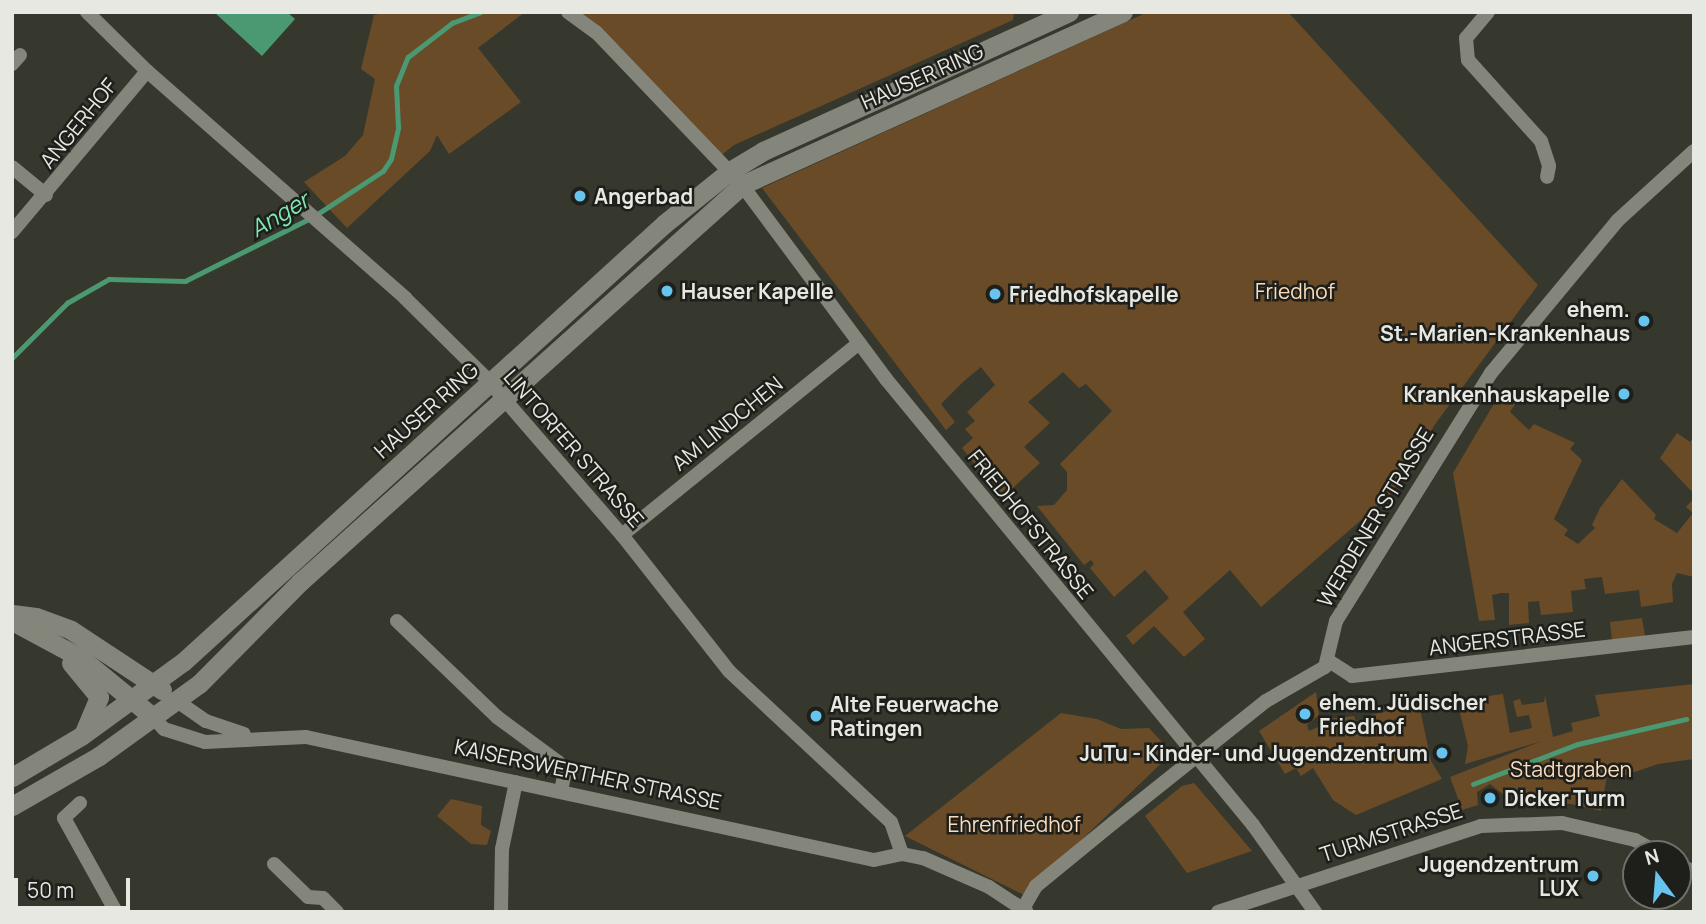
<!DOCTYPE html>
<html>
<head>
<meta charset="utf-8">
<style>
  body { margin:0 }
  #map { position:relative; width:1706px; height:924px; overflow:hidden; background:#36382e; font-family:Manrope,sans-serif }
  div>[style] { position:absolute }
  .green>* { inset:0; background:#694b27 }
  .water>* { inset:0; background:#4a9973 }
  .stream>* { height:4.5px; margin:-2.25px; padding:0 2.25px; transform-origin:2.25px; border-radius:2.25px; background:#4a9973 }
  .minor>* { height:14px; margin:-7px; padding:0 7px; transform-origin:7px; border-radius:7px; background:#84867b }
  .secondary>* { height:19px; margin:-9.5px; padding:0 9.5px; transform-origin:9.5px; border-radius:9.5px; background:#84867b }
  .dots>* { width:19px; height:19px; translate:-50% -50%; box-sizing:border-box; border:4px solid #1e1f1a; border-radius:50% }
  span { translate:-50% -50%; white-space:nowrap; text-align:center; line-height:1.15; -webkit-text-stroke:5px #1e1f1a; paint-order:stroke }
  .street-label { font-size:21px; color:#e7e8e2 }
  .poi-label { font-size:21px; color:#e7e8e2; font-weight:700 }
  .left { translate:0 -50%; text-align:left }
  .right { translate:-100% -50%; text-align:right }
  .park-label { font-size:21px; color:#f9ddbe }
  .water-label { font-size:23px; color:#7debb5; font-style:italic }
  .frame { position:absolute; inset:0; border:14px solid #e7e8e2; pointer-events:none }
  .north { position:absolute; left:1622px; top:840px; width:70px; height:70px; box-sizing:border-box; background:#1e1f1a; border:2px solid #6e6f6a; border-radius:50%; rotate:344deg; font-size:19px; font-weight:700; line-height:28px; text-align:center; color:#e7e8e2 }
  .north::after { content:''; display:block; margin:auto; width:24px; height:32px; background:#66c4ef; clip-path:polygon(50% 0,100% 100%,50% 72%,0 100%) }
  .scale { position:absolute; left:14px; top:878px; width:116px; height:32px; box-sizing:border-box; border:4px solid #e7e8e2; border-top:0; padding-left:9px; font-size:21px; line-height:24px; white-space:nowrap; color:#e7e8e2; -webkit-text-stroke:5px #1e1f1a; paint-order:stroke }
</style>
</head>
<body>
<div id="map">
  <div class="green">
    <div style="clip-path:polygon(391px 12px,525px 12px,478px 48px,521px 102px,449px 154px,437px 135px,430px 151px,347px 228px,304px 182px,345px 156px,363px 135px,375px 79px,361px 69px,374px 15px)"></div>
    <div style="clip-path:polygon(568px 12px,1014px 12px,1013px 20px,734px 145px,718px 158px)"></div>
    <div style="clip-path:polygon(1148px 12px,1288px 12px,1538px 285px,1436px 423px,1390px 495px,1261px 607px,1230px 570px,1183px 612px,1205px 639px,1184px 657px,1154px 626px,1133px 645px,1126px 636px,1169px 598px,1145px 570px,1114px 597px,1090px 568px,1094px 564px,1091px 560px,1084px 565px,1037px 506px,1054px 505px,1067px 490px,1067px 472px,1060px 464px,1112px 411px,1086px 384px,1079px 388px,1063px 372px,1028px 402px,1050px 423px,1024px 447px,1040px 463px,1002px 498px,962px 448px,973px 438px,965px 429px,975px 421px,967px 412px,995px 385px,981px 367px,964px 381px,941px 404px,955px 422px,946px 430px,762px 188px)"></div>
    <div style="clip-path:polygon(1502px 390px,1517px 401px,1510px 412px,1529px 430px,1534px 424px,1575px 443px,1570px 449px,1582px 460px,1554px 519px,1568px 530px,1564px 535px,1578px 544px,1595px 528px,1592px 525px,1600px 508px,1622px 479px,1656px 515px,1654px 519px,1677px 533px,1693px 513px,1686px 507px,1694px 498px,1694px 577px,1677px 573px,1672px 584px,1673px 602px,1641px 607px,1639px 590px,1605px 594px,1602px 577px,1584px 579px,1586px 589px,1571px 591px,1573px 612px,1541px 615px,1539px 601px,1528px 602px,1529px 623px,1509px 625px,1509px 593px,1501px 593px,1492px 595px,1495px 620px,1479px 621px,1453px 473px)"></div>
    <div style="clip-path:polygon(1677px 433px,1690px 442px,1694px 437px,1694px 494px,1660px 458px)"></div>
    <div style="clip-path:polygon(1642px 618px,1645px 636px,1612px 640px,1610px 622px)"></div>
    <div style="clip-path:polygon(1694px 684px,1694px 759px,1658px 764px,1620px 777px,1607px 775px,1601px 811px,1571px 804px,1529px 802px,1525px 789px,1504px 795px,1490px 784px,1477px 792px,1478px 805px,1462px 810px,1450px 777px,1542px 741px,1465px 764px,1468px 746px,1459px 709px,1473px 705px,1473px 698px,1503px 694px,1510px 733px,1532px 728px,1529px 715px,1517px 717px,1513px 701px,1520px 699px,1522px 705px,1544px 702px,1545px 695px,1553px 737px,1573px 731px,1571px 723px,1600px 716px,1595px 695px)"></div>
    <div style="clip-path:polygon(1316px 692px,1319px 715px,1307px 725px,1309px 731px,1320px 726px,1320px 720px,1354px 716px,1359px 730px,1370px 728px,1370px 715px,1419px 704px,1431px 761px,1442px 779px,1356px 815px,1333px 800px,1313px 768px,1301px 776px,1296px 768px,1285px 774px,1259px 731px)"></div>
    <div style="clip-path:polygon(1061px 713px,1097px 719px,1121px 729px,1149px 728px,1172px 753px,1024px 895px,905px 836px)"></div>
    <div style="clip-path:polygon(1194px 783px,1252px 851px,1187px 873px,1145px 816px,1182px 786px)"></div>
    <div style="clip-path:polygon(451px 799px,482px 806px,481px 825px,491px 831px,487px 845px,471px 844px,437px 816px)"></div>
  </div>
  <div class="water">
    <div style="clip-path:polygon(214px 12px,287px 12px,295px 19px,262px 56px)"></div>
  </div>
  <div class="stream">
    <div style="left:316px;top:215px;width:80px;rotate:-33.3deg"></div>
    <div style="left:383px;top:171px;width:14px;rotate:-56deg"></div>
    <div style="left:391px;top:159px;width:32px;rotate:-77deg"></div>
    <div style="left:398px;top:128px;width:42px;rotate:-92.7deg"></div>
    <div style="left:396px;top:86px;width:31px;rotate:-68deg"></div>
    <div style="left:408px;top:57px;width:56px;rotate:-37.7deg"></div>
    <div style="left:452px;top:23px;width:30px;rotate:-21deg"></div>
    <div style="left:12px;top:358px;width:78px;rotate:-45deg"></div>
    <div style="left:67px;top:303px;width:48px;rotate:-29.7deg"></div>
    <div style="left:109px;top:279px;width:76px;rotate:1.5deg"></div>
    <div style="left:185px;top:281px;width:139px;rotate:-26.6deg"></div>
    <div style="left:1473px;top:784px;width:112px;rotate:-20.9deg"></div>
    <div style="left:1578px;top:744px;width:111px;rotate:-13deg"></div>
  </div>
  <div class="minor">
    <div style="left:87px;top:12px;width:84px;rotate:44.5deg"></div>
    <div style="left:147px;top:71px;width:344px;rotate:41.3deg"></div>
    <div style="left:405px;top:298px;width:112px;rotate:44.6deg"></div>
    <div style="left:485px;top:377px;width:209px;rotate:49.1deg"></div>
    <div style="left:622px;top:535px;width:174px;rotate:51.8deg"></div>
    <div style="left:730px;top:672px;width:220px;rotate:43deg"></div>
    <div style="left:891px;top:822px;width:34px;rotate:71deg"></div>
    <div style="left:568px;top:12px;width:34px;rotate:36deg"></div>
    <div style="left:596px;top:32px;width:211px;rotate:46.3deg"></div>
    <div style="left:742px;top:185px;width:242px;rotate:53.4deg"></div>
    <div style="left:886px;top:379px;width:578px;rotate:50.55deg"></div>
    <div style="left:1253px;top:825px;width:107px;rotate:54.5deg"></div>
    <div style="left:1488px;top:12px;width:34px;rotate:130deg"></div>
    <div style="left:1466px;top:38px;width:22px;rotate:85deg"></div>
    <div style="left:1468px;top:60px;width:109px;rotate:48deg"></div>
    <div style="left:1541px;top:141px;width:26px;rotate:72deg"></div>
    <div style="left:1549px;top:166px;width:11px;rotate:100deg"></div>
    <div style="left:12px;top:64px;width:12px;rotate:-48deg"></div>
    <div style="left:12px;top:167px;width:44px;rotate:39.5deg"></div>
    <div style="left:12px;top:232px;width:210px;rotate:-50deg"></div>
    <div style="left:622px;top:535px;width:305px;rotate:-39deg"></div>
    <div style="left:397px;top:621px;width:139px;rotate:43.8deg"></div>
    <div style="left:497px;top:717px;width:76px;rotate:36.4deg"></div>
    <div style="left:558px;top:762px;width:15px;rotate:67deg"></div>
    <div style="left:564px;top:776px;width:16px;rotate:101deg"></div>
    <div style="left:1329px;top:661px;width:27px;rotate:33deg"></div>
    <div style="left:1352px;top:676px;width:344px;rotate:-6.5deg"></div>
    <div style="left:177px;top:701px;width:35px;rotate:35deg"></div>
    <div style="left:206px;top:721px;width:40px;rotate:18.9deg"></div>
    <div style="left:154px;top:718px;width:15px;rotate:48deg"></div>
    <div style="left:164px;top:729px;width:43px;rotate:17.6deg"></div>
    <div style="left:205px;top:742px;width:101px;rotate:-2.8deg"></div>
    <div style="left:306px;top:737px;width:581px;rotate:12.22deg"></div>
    <div style="left:874px;top:860px;width:29px;rotate:-12deg"></div>
    <div style="left:902px;top:854px;width:21px;rotate:11deg"></div>
    <div style="left:923px;top:858px;width:72px;rotate:23.7deg"></div>
    <div style="left:989px;top:887px;width:45px;rotate:33.3deg"></div>
    <div style="left:80px;top:803px;width:22px;rotate:137deg"></div>
    <div style="left:64px;top:818px;width:107px;rotate:61deg"></div>
    <div style="left:274px;top:864px;width:47px;rotate:44.1deg"></div>
    <div style="left:308px;top:897px;width:15px;rotate:4deg"></div>
    <div style="left:323px;top:898px;width:20px;rotate:45deg"></div>
    <div style="left:1678px;top:864px;width:18px;rotate:27deg"></div>
    <div style="left:501px;top:912px;width:63px;rotate:-89.1deg"></div>
    <div style="left:502px;top:849px;width:68px;rotate:-78.2deg"></div>
    <div style="left:1021px;top:912px;width:30px;rotate:-60deg"></div>
    <div style="left:1036px;top:886px;width:99px;rotate:-39.3deg"></div>
    <div style="left:1113px;top:823px;width:196px;rotate:-38.6deg"></div>
    <div style="left:1266px;top:701px;width:68px;rotate:-30deg"></div>
    <div style="left:1325px;top:667px;width:47px;rotate:-76.6deg"></div>
    <div style="left:1336px;top:621px;width:292px;rotate:-58deg"></div>
    <div style="left:1491px;top:373px;width:197px;rotate:-50.3deg"></div>
    <div style="left:1617px;top:221px;width:104px;rotate:-42.3deg"></div>
    <div style="left:1218px;top:912px;width:277px;rotate:-18.1deg"></div>
    <div style="left:1481px;top:826px;width:81px;rotate:-2.1deg"></div>
    <div style="left:1562px;top:823px;width:75px;rotate:13.1deg"></div>
    <div style="left:1635px;top:840px;width:29px;rotate:29deg"></div>
  </div>
  <div class="secondary">
    <div style="left:12px;top:614px;width:24px;rotate:7deg"></div>
    <div style="left:36px;top:617px;width:37px;rotate:20deg"></div>
    <div style="left:71px;top:630px;width:109px;rotate:33.4deg"></div>
    <div style="left:12px;top:621px;width:78px;rotate:28.2deg"></div>
    <div style="left:81px;top:658px;width:94px;rotate:39.4deg"></div>
    <div style="left:71px;top:663px;width:44px;rotate:50.5deg"></div>
    <div style="left:99px;top:697px;width:36px;rotate:113deg"></div>
    <div style="left:12px;top:777px;width:80px;rotate:-30.7deg"></div>
    <div style="left:81px;top:736px;width:126px;rotate:-36deg"></div>
    <div style="left:183px;top:662px;width:651px;rotate:-42.32deg"></div>
    <div style="left:664px;top:224px;width:85px;rotate:-38.8deg"></div>
    <div style="left:730px;top:171px;width:39px;rotate:-31deg"></div>
    <div style="left:763px;top:151px;width:336px;rotate:-24.4deg"></div>
    <div style="left:12px;top:806px;width:100px;rotate:-29.9deg"></div>
    <div style="left:99px;top:756px;width:123px;rotate:-35.8deg"></div>
    <div style="left:199px;top:684px;width:144px;rotate:-45.3deg"></div>
    <div style="left:300px;top:582px;width:594px;rotate:-41.93deg"></div>
    <div style="left:742px;top:185px;width:418px;rotate:-24.4deg"></div>
  </div>
  <div class="dots">
    <div style="left:580px;top:196px;background:#66c4ef"></div>
    <div style="left:667px;top:291px;background:#66c4ef"></div>
    <div style="left:995px;top:294px;background:#66c4ef"></div>
    <div style="left:1644px;top:321px;background:#66c4ef"></div>
    <div style="left:1624px;top:394px;background:#66c4ef"></div>
    <div style="left:1305px;top:714px;background:#66c4ef"></div>
    <div style="left:816px;top:716px;background:#66c4ef"></div>
    <div style="left:1442px;top:753px;background:#66c4ef"></div>
    <div style="left:1490px;top:798px;background:#66c4ef"></div>
    <div style="left:1593px;top:876px;background:#66c4ef"></div>
  </div>
  <div class="street-label">
    <span style="left:922px;top:76px;rotate:-24deg">HAUSER RING</span>
    <span style="left:78px;top:123px;rotate:-51deg">ANGERHOF</span>
    <span style="left:426px;top:410px;rotate:-42deg">HAUSER RING</span>
    <span style="left:727px;top:423px;rotate:-39deg">AM LINDCHEN</span>
    <span style="left:574px;top:448px;rotate:49deg">LINTORFER STRASSE</span>
    <span style="left:1375px;top:517px;rotate:-59deg">WERDENER STRASSE</span>
    <span style="left:1031px;top:524px;rotate:51deg">FRIEDHOFSTRASSE</span>
    <span style="left:1507px;top:638px;rotate:-7deg">ANGERSTRASSE</span>
    <span style="left:588px;top:774px;rotate:12deg">KAISERSWERTHER STRASSE</span>
    <span style="left:1391px;top:832px;rotate:-18deg">TURMSTRASSE</span>
  </div>
  <div class="poi-label">
    <span class="left" style="left:594px;top:196px">Angerbad</span>
    <span class="left" style="left:681px;top:291px">Hauser Kapelle</span>
    <span class="left" style="left:1009px;top:294px">Friedhofskapelle</span>
    <span class="right" style="left:1630px;top:321px">ehem.<br>St.-Marien-Krankenhaus</span>
    <span class="right" style="left:1610px;top:394px">Krankenhauskapelle</span>
    <span class="left" style="left:1319px;top:714px">ehem. Jüdischer<br>Friedhof</span>
    <span class="left" style="left:830px;top:716px">Alte Feuerwache<br>Ratingen</span>
    <span class="right" style="left:1428px;top:753px">JuTu - Kinder- und Jugendzentrum</span>
    <span class="left" style="left:1504px;top:798px">Dicker Turm</span>
    <span class="right" style="left:1579px;top:876px">Jugendzentrum<br>LUX</span>
  </div>
  <div class="park-label">
    <span style="left:1295px;top:291px">Friedhof</span>
    <span style="left:1571px;top:769px">Stadtgraben</span>
    <span style="left:1014px;top:824px">Ehrenfriedhof</span>
  </div>
  <div class="water-label">
    <span style="left:279px;top:214px;rotate:-31deg">Anger</span>
  </div>
  <div class="frame"></div>
  <div class="north">N</div>
  <div class="scale">50 m</div>
</div>
</body>
</html>
